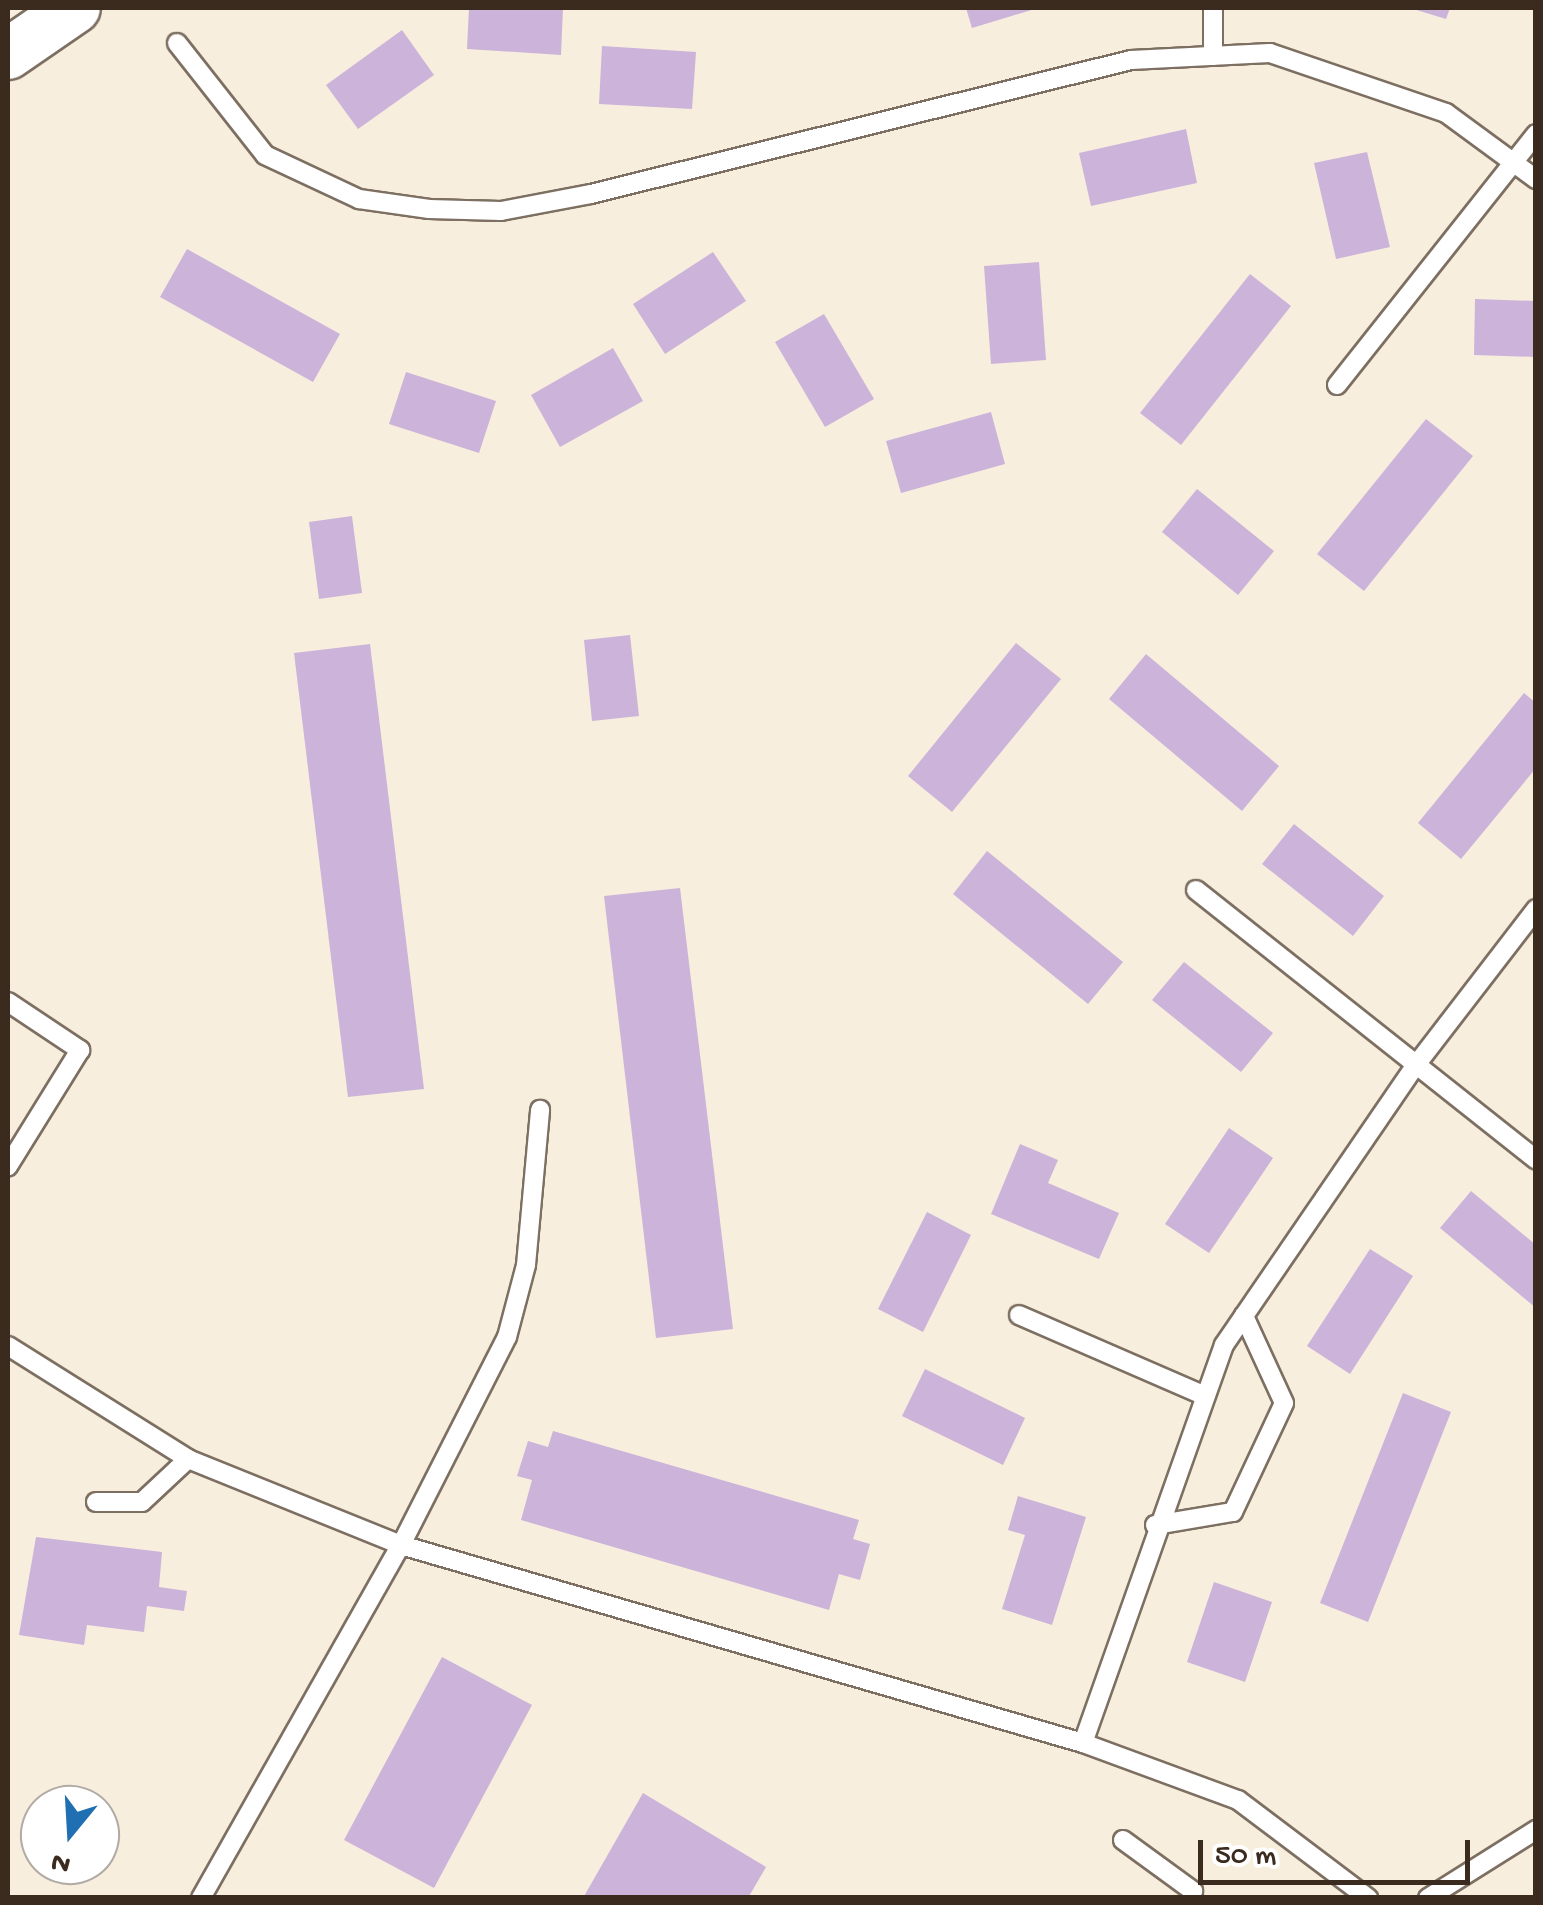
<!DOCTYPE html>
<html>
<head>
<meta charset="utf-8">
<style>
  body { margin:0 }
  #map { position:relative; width:1543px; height:1905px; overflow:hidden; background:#f8eede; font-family:"Gochi Hand",sans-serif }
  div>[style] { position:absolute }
  .building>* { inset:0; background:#ccb3da }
  .roads { filter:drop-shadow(2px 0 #7d6f61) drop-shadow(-2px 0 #7d6f61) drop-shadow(0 2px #7d6f61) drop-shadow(0 -2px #7d6f61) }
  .service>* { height:18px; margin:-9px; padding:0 9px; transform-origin:9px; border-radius:9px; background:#fff }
  .secondary>* { height:50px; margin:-25px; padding:0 25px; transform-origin:25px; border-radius:25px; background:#fff }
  span { translate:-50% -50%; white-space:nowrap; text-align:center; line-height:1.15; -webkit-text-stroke:8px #fff; paint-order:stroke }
  .frame { position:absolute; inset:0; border:10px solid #3b2a1e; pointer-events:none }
  .north { position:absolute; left:20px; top:1785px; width:100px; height:100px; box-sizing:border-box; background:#fff; border:2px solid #b1aaa5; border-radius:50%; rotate:198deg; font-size:28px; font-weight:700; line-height:40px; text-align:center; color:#3b2a1e }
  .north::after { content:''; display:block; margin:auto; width:35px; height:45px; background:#1f6fb2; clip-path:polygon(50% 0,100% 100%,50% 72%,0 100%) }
  .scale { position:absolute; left:1198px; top:1840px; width:272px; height:45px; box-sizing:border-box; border:5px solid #3b2a1e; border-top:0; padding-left:12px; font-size:30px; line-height:35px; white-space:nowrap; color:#3b2a1e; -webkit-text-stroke:8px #fff; paint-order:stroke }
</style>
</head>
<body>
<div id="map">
  <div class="building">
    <div style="clip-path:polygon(469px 8px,563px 8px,561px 55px,467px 49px)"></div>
    <div style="clip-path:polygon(966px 8px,1038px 8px,972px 28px)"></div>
    <div style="clip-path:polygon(1410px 8px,1450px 8px,1446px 19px)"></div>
    <div style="clip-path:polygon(402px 30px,434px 75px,358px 129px,326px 85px)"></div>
    <div style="clip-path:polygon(602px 46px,696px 52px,692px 109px,599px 104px)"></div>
    <div style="clip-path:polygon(1186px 129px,1197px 183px,1091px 206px,1079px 153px)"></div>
    <div style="clip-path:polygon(1367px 152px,1390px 247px,1336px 259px,1314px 163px)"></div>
    <div style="clip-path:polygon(187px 249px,340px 334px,313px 382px,160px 297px)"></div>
    <div style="clip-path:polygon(713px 252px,746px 301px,665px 354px,633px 304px)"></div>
    <div style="clip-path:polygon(1039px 262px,1046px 360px,991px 364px,984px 266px)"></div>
    <div style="clip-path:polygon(1250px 274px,1291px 306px,1181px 445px,1140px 413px)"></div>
    <div style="clip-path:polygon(1475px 299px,1536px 301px,1536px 357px,1474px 355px)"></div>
    <div style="clip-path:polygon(824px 314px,874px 399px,825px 427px,775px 342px)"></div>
    <div style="clip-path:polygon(613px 348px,643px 401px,560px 447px,531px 395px)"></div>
    <div style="clip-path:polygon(406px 372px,496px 401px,479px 453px,389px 424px)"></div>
    <div style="clip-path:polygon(991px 412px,1005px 464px,901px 493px,886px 441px)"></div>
    <div style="clip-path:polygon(1426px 419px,1473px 456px,1364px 591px,1317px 554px)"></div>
    <div style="clip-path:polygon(1197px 489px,1274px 551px,1238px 595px,1162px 532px)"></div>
    <div style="clip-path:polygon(352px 516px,362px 593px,319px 599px,309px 522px)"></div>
    <div style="clip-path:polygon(630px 635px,639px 716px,592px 721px,584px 640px)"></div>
    <div style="clip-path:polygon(1016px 643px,1061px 679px,952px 812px,908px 776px)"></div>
    <div style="clip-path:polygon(370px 644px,424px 1089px,348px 1097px,294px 653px)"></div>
    <div style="clip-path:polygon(1146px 654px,1279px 766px,1242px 811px,1109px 699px)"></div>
    <div style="clip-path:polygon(1524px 693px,1536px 703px,1536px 768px,1461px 859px,1418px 823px)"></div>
    <div style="clip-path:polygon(1294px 824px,1384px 896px,1353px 936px,1262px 864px)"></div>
    <div style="clip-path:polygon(987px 851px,1123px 962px,1088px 1004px,953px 894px)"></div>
    <div style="clip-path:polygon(680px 888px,733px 1329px,656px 1338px,604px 896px)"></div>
    <div style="clip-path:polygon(1184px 962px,1273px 1033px,1241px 1072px,1152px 1000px)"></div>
    <div style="clip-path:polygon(1229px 1128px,1273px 1158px,1209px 1253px,1165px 1224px)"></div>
    <div style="clip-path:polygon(1020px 1144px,1058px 1160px,1048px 1183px,1119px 1213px,1099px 1259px,991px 1214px)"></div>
    <div style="clip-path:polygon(1471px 1191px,1536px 1245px,1536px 1308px,1440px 1228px)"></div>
    <div style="clip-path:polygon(927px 1212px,971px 1235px,923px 1332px,878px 1309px)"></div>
    <div style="clip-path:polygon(1370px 1249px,1413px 1276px,1350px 1374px,1307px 1346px)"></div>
    <div style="clip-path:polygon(925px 1369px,1025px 1418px,1003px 1465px,902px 1416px)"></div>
    <div style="clip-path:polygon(1403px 1393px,1451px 1412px,1368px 1622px,1320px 1603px)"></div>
    <div style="clip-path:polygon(553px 1431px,859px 1520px,853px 1539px,870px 1544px,860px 1580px,839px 1574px,829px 1610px,521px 1520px,532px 1480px,517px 1476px,528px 1441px,548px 1447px)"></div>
    <div style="clip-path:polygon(1018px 1496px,1086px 1517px,1052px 1625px,1002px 1609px,1025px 1535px,1008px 1530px)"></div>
    <div style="clip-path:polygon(36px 1537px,162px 1552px,159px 1587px,187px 1591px,184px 1611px,147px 1606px,144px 1632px,87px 1625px,84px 1645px,19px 1635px)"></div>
    <div style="clip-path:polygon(1214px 1582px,1272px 1602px,1245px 1682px,1187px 1662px)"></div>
    <div style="clip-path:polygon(442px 1657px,532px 1705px,434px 1888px,344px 1840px)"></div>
    <div style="clip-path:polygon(643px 1793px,766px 1867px,748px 1898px,583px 1898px)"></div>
  </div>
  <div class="roads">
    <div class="service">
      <div style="left:177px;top:43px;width:142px;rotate:51.8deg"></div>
      <div style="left:265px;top:155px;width:104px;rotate:25.1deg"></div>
      <div style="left:359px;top:199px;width:71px;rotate:8.1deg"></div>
      <div style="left:429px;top:209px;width:72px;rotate:1.6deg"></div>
      <div style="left:501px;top:211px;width:92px;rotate:-10.7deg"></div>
      <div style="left:591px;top:194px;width:556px;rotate:-13.94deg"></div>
      <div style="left:1131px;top:60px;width:139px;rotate:-2.9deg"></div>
      <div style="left:1270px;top:53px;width:186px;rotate:18.8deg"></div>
      <div style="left:1446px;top:113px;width:112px;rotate:36.3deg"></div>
      <div style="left:1213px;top:56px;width:48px;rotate:-90deg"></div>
      <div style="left:1337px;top:385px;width:320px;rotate:-51.6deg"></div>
      <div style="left:1196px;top:890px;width:434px;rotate:38.4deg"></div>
      <div style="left:8px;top:1002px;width:87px;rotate:33.7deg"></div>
      <div style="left:80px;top:1050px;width:137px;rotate:121.8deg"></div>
      <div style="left:1019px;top:1315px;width:203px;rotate:23.5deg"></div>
      <div style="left:8px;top:1346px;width:213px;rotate:32.1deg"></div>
      <div style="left:188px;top:1459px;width:230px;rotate:22deg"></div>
      <div style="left:401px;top:1545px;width:710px;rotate:16.19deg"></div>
      <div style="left:1083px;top:1743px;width:165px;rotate:20.2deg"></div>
      <div style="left:1238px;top:1800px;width:163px;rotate:37deg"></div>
      <div style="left:96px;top:1502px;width:46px"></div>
      <div style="left:142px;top:1502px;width:63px;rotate:-43.1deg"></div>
      <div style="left:1155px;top:1525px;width:79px;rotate:-9.5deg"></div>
      <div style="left:1233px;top:1512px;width:120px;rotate:-64.9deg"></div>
      <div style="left:1284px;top:1403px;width:96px;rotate:-114.7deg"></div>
      <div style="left:1083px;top:1743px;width:422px;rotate:-70.5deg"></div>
      <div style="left:1224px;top:1345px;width:340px;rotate:-55.6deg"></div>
      <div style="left:1416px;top:1065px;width:197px;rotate:-52.4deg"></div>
      <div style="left:1123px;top:1840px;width:87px;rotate:36.1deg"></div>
      <div style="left:201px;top:1898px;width:406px;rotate:-60.5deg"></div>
      <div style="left:401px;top:1545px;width:233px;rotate:-63deg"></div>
      <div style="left:507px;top:1337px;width:74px;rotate:-75.2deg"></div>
      <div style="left:526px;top:1265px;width:156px;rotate:-84.8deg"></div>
      <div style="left:1428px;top:1898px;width:128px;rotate:-32.2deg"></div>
    </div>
    <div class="secondary">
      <div style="left:8px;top:54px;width:81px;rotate:-34.5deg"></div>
    </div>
  </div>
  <div class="frame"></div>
  <div class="north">N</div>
  <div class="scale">50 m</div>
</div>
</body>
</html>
